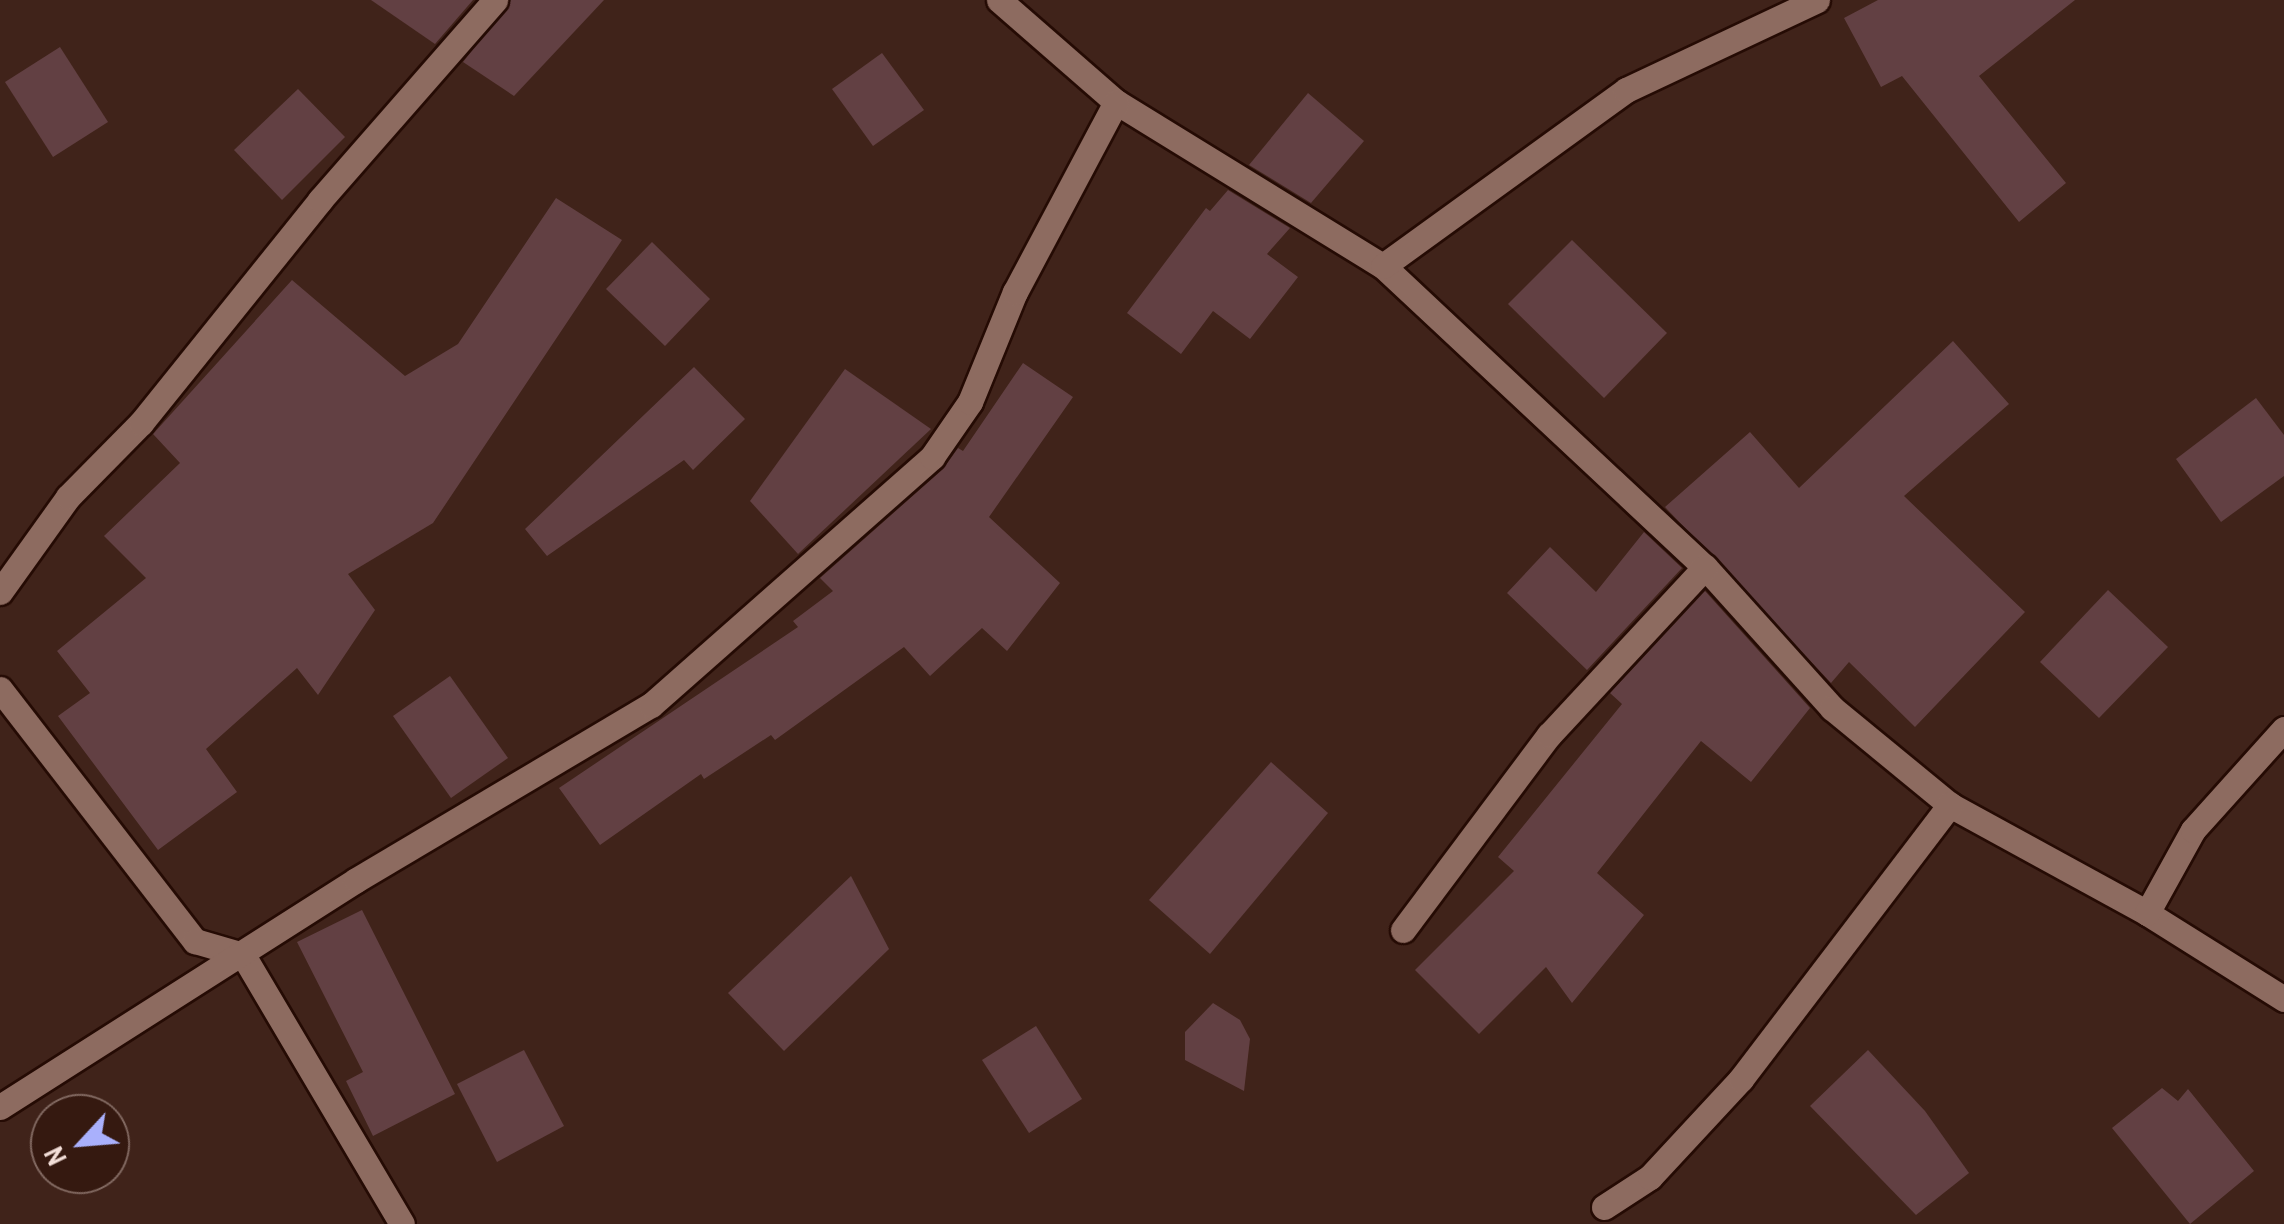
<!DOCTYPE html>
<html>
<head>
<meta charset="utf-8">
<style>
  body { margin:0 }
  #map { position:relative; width:2284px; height:1224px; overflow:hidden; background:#40231a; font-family:"Archivo Narrow",sans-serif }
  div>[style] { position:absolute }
  .building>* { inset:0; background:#624043 }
  .roads { filter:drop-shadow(2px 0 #250b04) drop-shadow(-2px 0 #250b04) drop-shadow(0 2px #250b04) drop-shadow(0 -2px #250b04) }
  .minor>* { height:25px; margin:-12.5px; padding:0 12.5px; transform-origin:12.5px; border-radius:12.5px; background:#8d6b60 }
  span { translate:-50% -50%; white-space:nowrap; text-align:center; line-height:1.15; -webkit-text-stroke:9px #351910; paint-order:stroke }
  .north { position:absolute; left:30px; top:1094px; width:100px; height:100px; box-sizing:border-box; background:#351910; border:2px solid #816860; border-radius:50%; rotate:244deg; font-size:28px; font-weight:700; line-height:40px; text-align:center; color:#f3dfd9 }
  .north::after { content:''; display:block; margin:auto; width:35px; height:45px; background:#a9b0fc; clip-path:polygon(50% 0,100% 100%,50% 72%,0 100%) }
</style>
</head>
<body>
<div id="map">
  <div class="building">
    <div style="clip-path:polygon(371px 0,473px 0,435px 44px)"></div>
    <div style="clip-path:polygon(511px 0,604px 0,514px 96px,463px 62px)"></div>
    <div style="clip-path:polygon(1878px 0,2075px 0,1979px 76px,2066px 183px,2019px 222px,1902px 76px,1881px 87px,1844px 18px)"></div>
    <div style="clip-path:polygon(60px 47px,108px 122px,53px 157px,5px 82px)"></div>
    <div style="clip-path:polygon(882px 53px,924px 110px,873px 146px,832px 89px)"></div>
    <div style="clip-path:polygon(298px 89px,345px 137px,282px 200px,234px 150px)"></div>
    <div style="clip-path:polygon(1308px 93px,1364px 141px,1311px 203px,1249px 165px)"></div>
    <div style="clip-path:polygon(1228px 190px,1290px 228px,1267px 254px,1298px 277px,1250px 339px,1213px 311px,1181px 354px,1127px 313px,1206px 208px,1210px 211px)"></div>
    <div style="clip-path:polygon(556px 198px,622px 240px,433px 523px,348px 574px,375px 610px,318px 695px,297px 668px,206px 749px,237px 792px,158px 850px,58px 716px,90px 693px,57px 651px,146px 578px,104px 536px,180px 463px,153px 434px,292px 280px,405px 376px,458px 344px)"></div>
    <div style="clip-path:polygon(1572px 240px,1667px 333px,1604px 398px,1508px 304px)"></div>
    <div style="clip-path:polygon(652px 242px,710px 299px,665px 346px,606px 289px)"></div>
    <div style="clip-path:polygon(1953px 341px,2009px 404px,1904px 496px,2025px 612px,1915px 727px,1849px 662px,1831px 683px,1665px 507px,1750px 432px,1799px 488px)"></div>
    <div style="clip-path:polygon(1023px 363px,1073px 397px,989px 517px,1060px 583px,1007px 651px,982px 628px,930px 676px,904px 647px,775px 740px,771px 735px,704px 779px,701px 774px,600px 845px,559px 788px,798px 627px,793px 621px,833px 591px,820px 578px,943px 469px,958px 448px,963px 451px)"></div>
    <div style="clip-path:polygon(694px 367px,745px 419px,693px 470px,684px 460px,547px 556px,525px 529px)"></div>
    <div style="clip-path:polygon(845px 369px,931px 429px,798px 554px,750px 501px)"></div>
    <div style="clip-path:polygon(2256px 398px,2284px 435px,2284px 476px,2221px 522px,2176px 459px)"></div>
    <div style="clip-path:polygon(1644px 532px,1682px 568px,1587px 670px,1507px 593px,1550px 547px,1596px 592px)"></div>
    <div style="clip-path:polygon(2108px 590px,2168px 647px,2099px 718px,2040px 662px)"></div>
    <div style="clip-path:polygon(1705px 591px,1810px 708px,1751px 782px,1701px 741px,1597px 873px,1644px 915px,1572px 1003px,1546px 967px,1479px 1034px,1415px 970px,1514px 871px,1498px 857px,1622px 704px,1610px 693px)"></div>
    <div style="clip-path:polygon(450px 676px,508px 758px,451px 798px,393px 716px)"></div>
    <div style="clip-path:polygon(1271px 762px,1328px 813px,1210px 954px,1149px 900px)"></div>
    <div style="clip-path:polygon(851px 876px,889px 949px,784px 1051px,728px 993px)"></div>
    <div style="clip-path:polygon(362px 910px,455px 1094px,373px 1136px,346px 1081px,363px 1072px,297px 942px)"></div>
    <div style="clip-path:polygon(1213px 1003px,1240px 1020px,1250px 1039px,1244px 1091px,1185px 1060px,1185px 1032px)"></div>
    <div style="clip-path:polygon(1036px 1026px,1082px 1099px,1029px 1133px,982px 1060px)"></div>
    <div style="clip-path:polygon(524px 1050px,564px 1126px,497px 1162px,457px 1084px)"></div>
    <div style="clip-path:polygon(1868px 1050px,1925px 1111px,1969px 1173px,1916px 1215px,1810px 1106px)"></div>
    <div style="clip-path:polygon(2162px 1088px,2178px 1101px,2188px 1089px,2254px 1171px,2190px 1224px,2112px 1128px)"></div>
  </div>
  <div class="roads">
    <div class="minor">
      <div style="left:999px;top:0;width:155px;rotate:41.1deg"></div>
      <div style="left:1116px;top:102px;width:313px;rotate:31.6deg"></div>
      <div style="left:1383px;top:266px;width:441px;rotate:43.1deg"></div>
      <div style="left:1705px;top:567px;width:190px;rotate:48deg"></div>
      <div style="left:1832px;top:708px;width:153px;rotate:39.4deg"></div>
      <div style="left:1950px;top:805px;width:225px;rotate:28.7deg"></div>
      <div style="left:2147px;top:913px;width:162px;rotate:32.1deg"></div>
      <div style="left:1383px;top:266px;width:300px;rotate:-35.9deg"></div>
      <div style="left:1626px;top:90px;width:211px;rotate:-25.2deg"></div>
      <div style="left:0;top:592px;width:117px;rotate:-54.4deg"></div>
      <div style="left:68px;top:497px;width:104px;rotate:-45.4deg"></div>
      <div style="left:141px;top:423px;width:286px;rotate:-51.2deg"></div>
      <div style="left:320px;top:200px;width:266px;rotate:-48.8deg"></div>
      <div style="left:0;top:689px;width:319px;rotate:52.3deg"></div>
      <div style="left:195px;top:941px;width:50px;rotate:16.3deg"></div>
      <div style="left:243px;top:955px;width:312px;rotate:59.4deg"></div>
      <div style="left:2147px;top:913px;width:95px;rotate:-61deg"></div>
      <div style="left:2193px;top:830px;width:136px;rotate:-48deg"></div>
      <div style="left:1403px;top:930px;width:244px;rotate:-53.2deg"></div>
      <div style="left:1549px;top:735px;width:229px;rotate:-47.1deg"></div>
      <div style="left:0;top:1107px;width:422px;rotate:-32.5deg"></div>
      <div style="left:356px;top:880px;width:343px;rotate:-30.7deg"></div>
      <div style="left:651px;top:705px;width:375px;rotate:-41.4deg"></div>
      <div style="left:932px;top:457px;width:67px;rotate:-55.4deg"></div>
      <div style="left:970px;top:402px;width:119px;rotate:-67.8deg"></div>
      <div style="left:1015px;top:292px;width:215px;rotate:-62deg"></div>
      <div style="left:1604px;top:1207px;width:55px;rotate:-33.1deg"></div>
      <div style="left:1650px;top:1177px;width:134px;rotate:-47.1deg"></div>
      <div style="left:1741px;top:1079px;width:345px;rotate:-52.7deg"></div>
    </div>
  </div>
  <div class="north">N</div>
</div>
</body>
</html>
